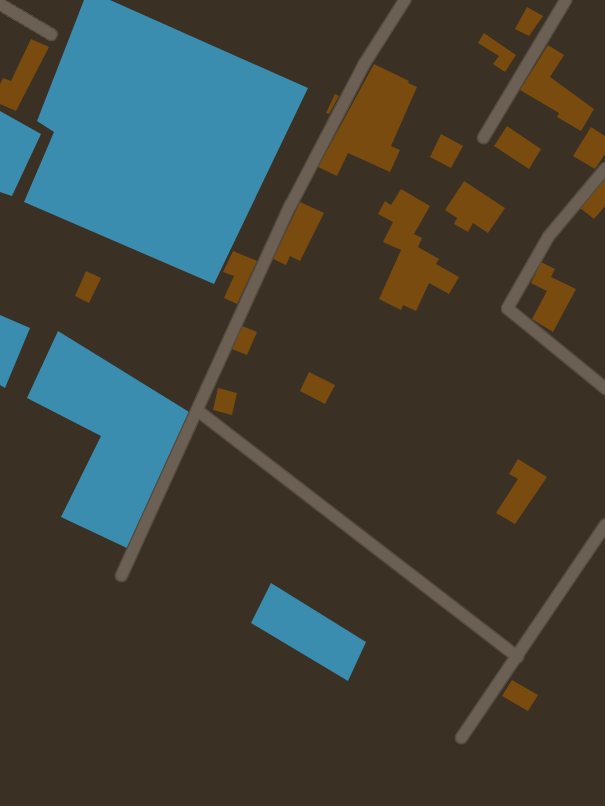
<!DOCTYPE html>
<html>
<head>
<meta charset="utf-8">
<style>
  body { margin:0 }
  #map { position:relative; width:605px; height:806px; overflow:hidden; background:#3a3024; font-family:"PT Serif",serif }
  div>[style] { position:absolute }
  .water>* { inset:0; background:#3a8dae }
  .building>* { inset:0; background:#7a4b0f }
  .roads { filter:drop-shadow(1px 0 #544c41) drop-shadow(-1px 0 #544c41) drop-shadow(0 1px #544c41) drop-shadow(0 -1px #544c41) }
  .minor>* { height:11px; margin:-5.5px; padding:0 5.5px; transform-origin:5.5px; border-radius:5.5px; background:#6b6053 }
  span { translate:-50% -50%; white-space:nowrap; text-align:center; line-height:1.15; -webkit-text-stroke:4px #3a3024; paint-order:stroke }
</style>
</head>
<body>
<div id="map">
  <div class="water">
    <div style="clip-path:polygon(84px 0,110px 0,308px 88px,214px 284px,24px 202px,54px 132px,37px 121px)"></div>
    <div style="clip-path:polygon(0 111px,41px 134px,12px 196px,0 192px)"></div>
    <div style="clip-path:polygon(0 315px,30px 328px,5px 388px,0 385px)"></div>
    <div style="clip-path:polygon(58px 331px,194px 415px,129px 549px,61px 517px,101px 436px,27px 398px)"></div>
    <div style="clip-path:polygon(271px 583px,366px 642px,348px 681px,251px 623px)"></div>
  </div>
  <div class="building">
    <div style="clip-path:polygon(527px 7px,543px 16px,529px 36px,515px 29px)"></div>
    <div style="clip-path:polygon(484px 33px,516px 55px,505px 72px,493px 64px,499px 56px,478px 43px)"></div>
    <div style="clip-path:polygon(31px 39px,49px 47px,16px 111px,0 104px,0 84px,3px 78px,11px 81px)"></div>
    <div style="clip-path:polygon(548px 45px,564px 55px,550px 77px,594px 109px,581px 131px,557px 117px,559px 113px,520px 90px)"></div>
    <div style="clip-path:polygon(374px 64px,409px 81px,408px 83px,417px 87px,391px 146px,400px 150px,390px 172px,348px 153px,337px 176px,318px 167px)"></div>
    <div style="clip-path:polygon(335px 94px,339px 96px,329px 114px,326px 113px)"></div>
    <div style="clip-path:polygon(507px 126px,541px 149px,529px 169px,494px 146px)"></div>
    <div style="clip-path:polygon(591px 127px,605px 136px,605px 154px,595px 169px,573px 156px)"></div>
    <div style="clip-path:polygon(441px 134px,463px 146px,451px 168px,430px 157px)"></div>
    <div style="clip-path:polygon(605px 179px,605px 206px,594px 219px,580px 208px)"></div>
    <div style="clip-path:polygon(464px 181px,505px 208px,488px 233px,473px 223px,468px 232px,454px 224px,457px 218px,445px 210px)"></div>
    <div style="clip-path:polygon(401px 189px,430px 206px,414px 234px,422px 238px,418px 247px,439px 259px,436px 264px,459px 277px,449px 294px,429px 283px,416px 311px,403px 305px,401px 310px,379px 299px,401px 250px,383px 242px,393px 222px,378px 214px,385px 201px,391px 205px)"></div>
    <div style="clip-path:polygon(300px 202px,324px 213px,300px 261px,290px 256px,286px 265px,273px 259px)"></div>
    <div style="clip-path:polygon(233px 251px,257px 261px,237px 304px,224px 298px,234px 276px,223px 272px)"></div>
    <div style="clip-path:polygon(541px 262px,555px 269px,551px 277px,576px 289px,553px 332px,532px 319px,547px 291px,531px 283px)"></div>
    <div style="clip-path:polygon(86px 271px,101px 278px,89px 303px,75px 296px)"></div>
    <div style="clip-path:polygon(242px 326px,257px 332px,247px 355px,232px 349px)"></div>
    <div style="clip-path:polygon(309px 372px,335px 385px,325px 404px,300px 391px)"></div>
    <div style="clip-path:polygon(218px 388px,237px 393px,232px 415px,213px 410px)"></div>
    <div style="clip-path:polygon(518px 459px,547px 477px,515px 524px,496px 513px,518px 479px,509px 474px)"></div>
    <div style="clip-path:polygon(512px 680px,538px 695px,528px 711px,502px 696px)"></div>
  </div>
  <div class="roads">
    <div class="minor">
      <div style="left:0;top:4px;width:59px;rotate:30.5deg"></div>
      <div style="left:483px;top:137px;width:160px;rotate:-59.1deg"></div>
      <div style="left:605px;top:168px;width:89px;rotate:130deg"></div>
      <div style="left:548px;top:236px;width:83px;rotate:119.7deg"></div>
      <div style="left:507px;top:308px;width:127px;rotate:39.2deg"></div>
      <div style="left:197px;top:410px;width:404px;rotate:37.6deg"></div>
      <div style="left:121px;top:575px;width:407px;rotate:-65.5deg"></div>
      <div style="left:290px;top:205px;width:160px;rotate:-62.5deg"></div>
      <div style="left:364px;top:63px;width:75px;rotate:-57.6deg"></div>
      <div style="left:461px;top:737px;width:257px;rotate:-55.9deg"></div>
    </div>
  </div>
</div>
</body>
</html>
